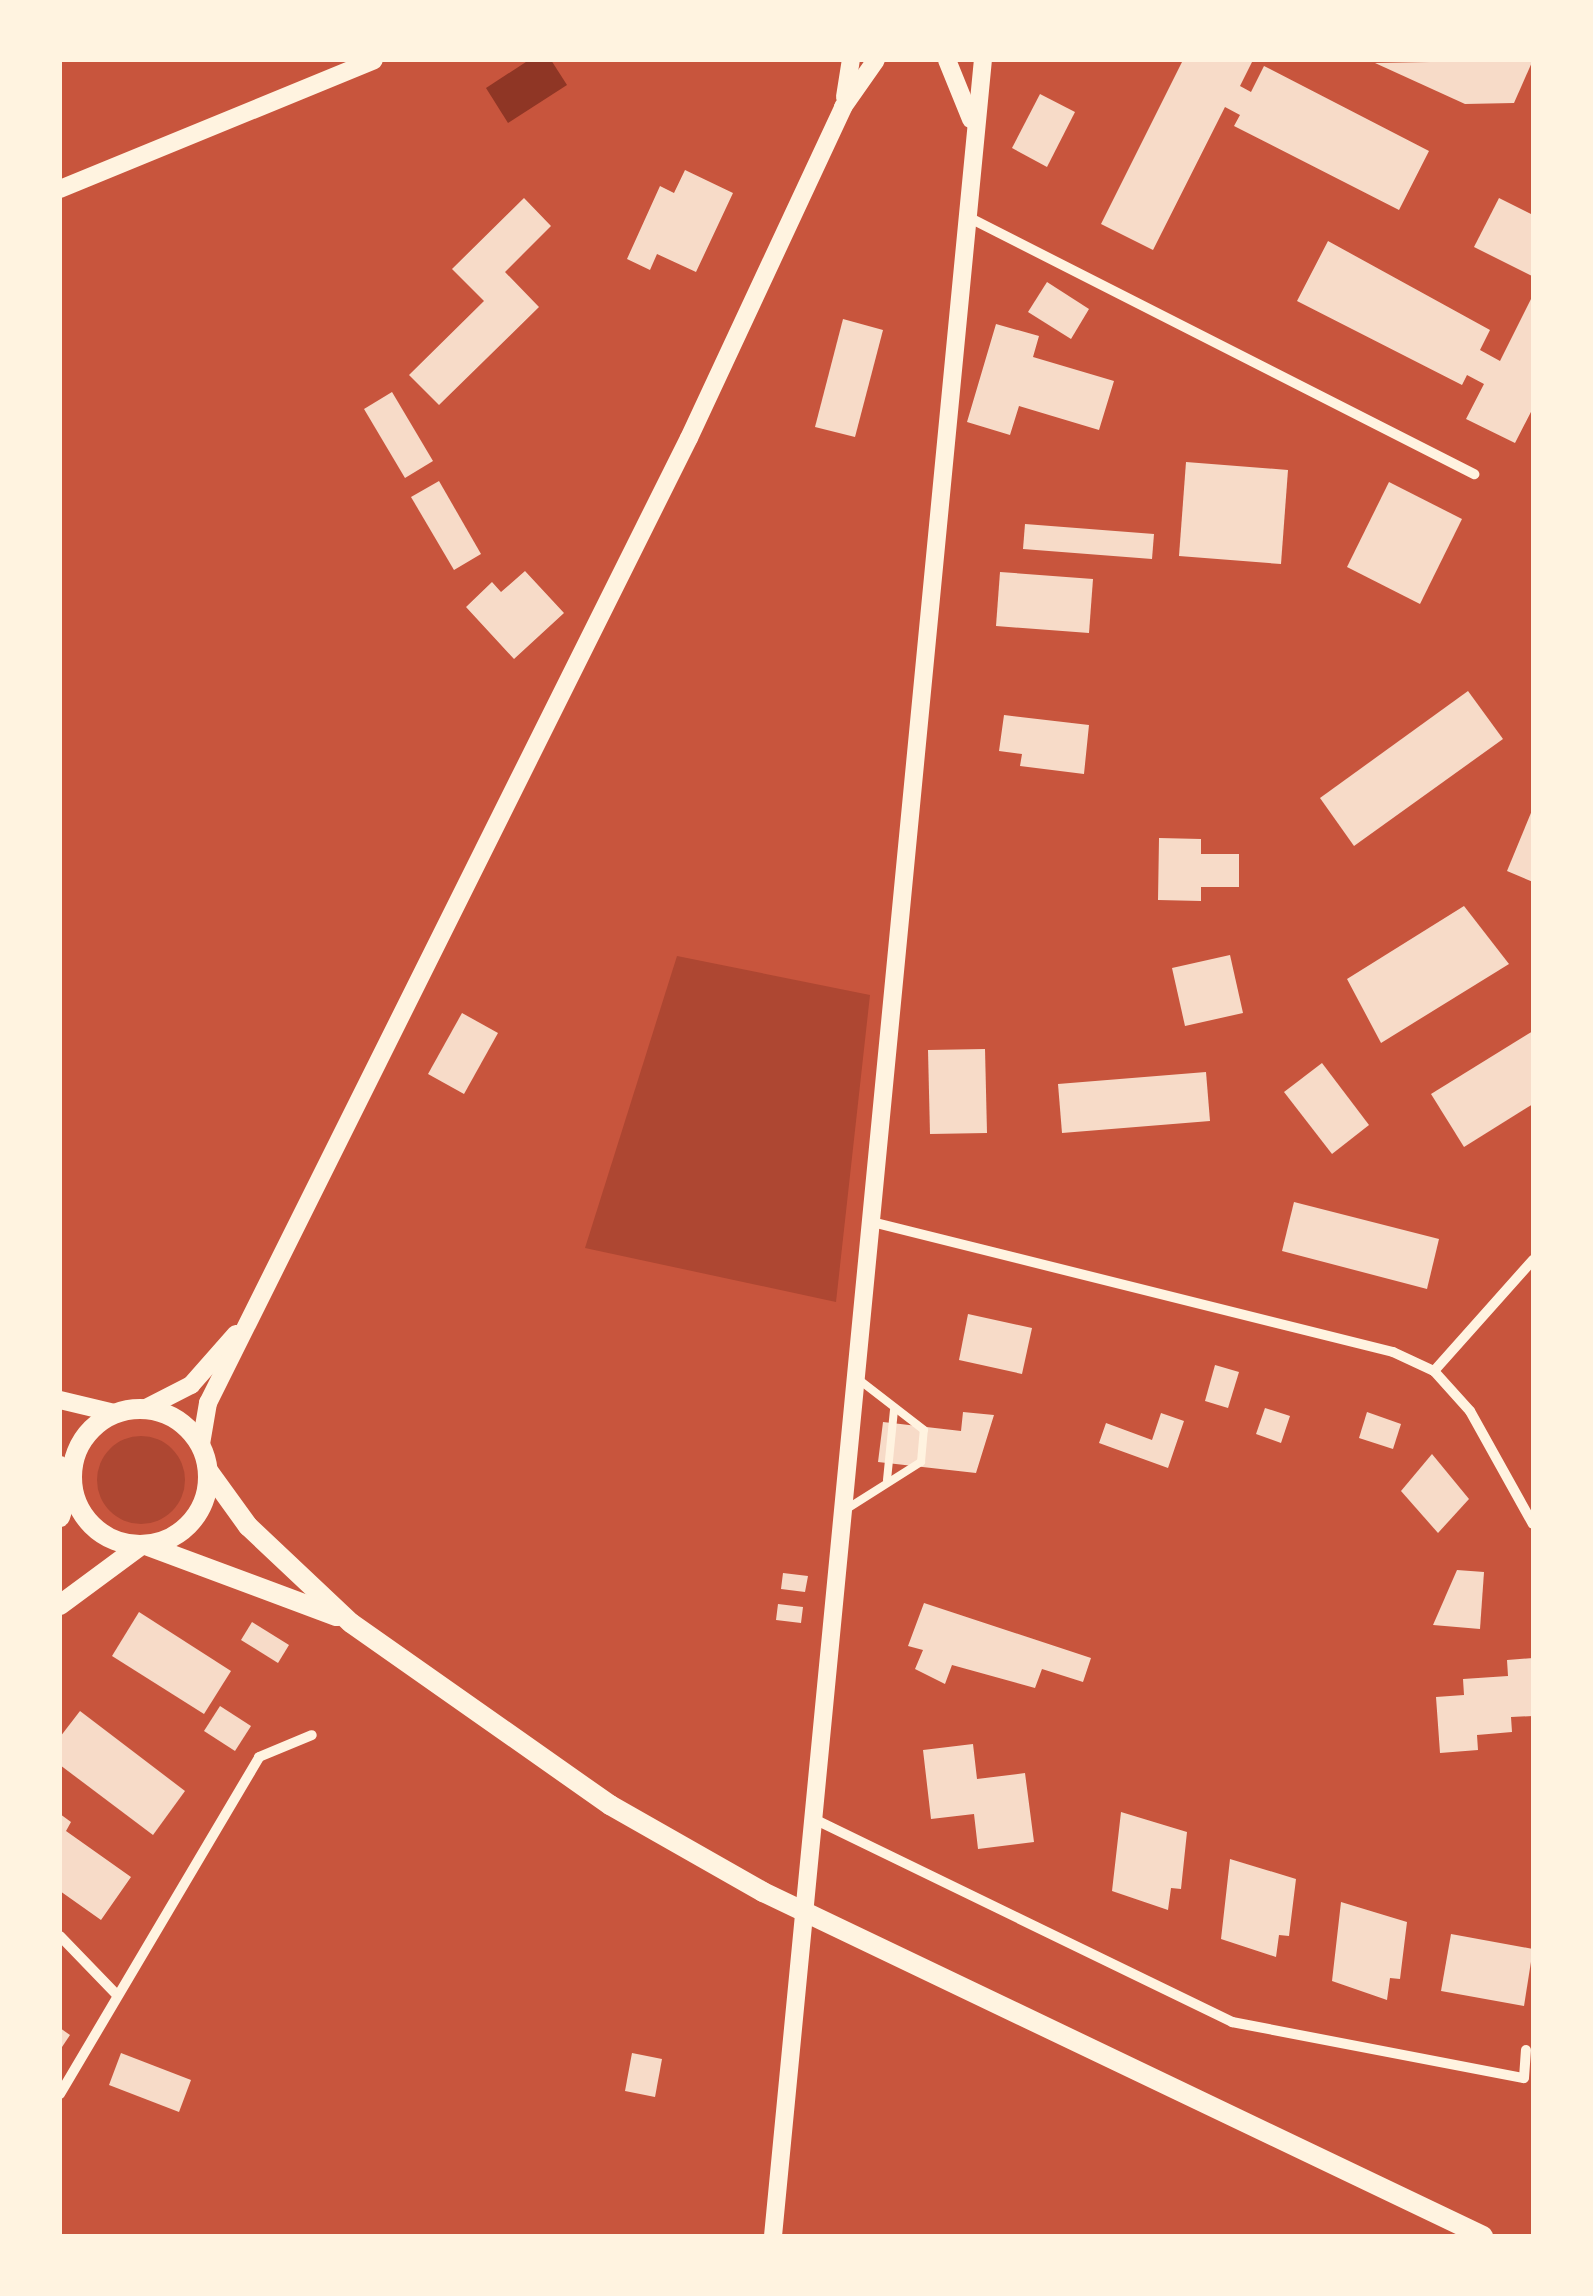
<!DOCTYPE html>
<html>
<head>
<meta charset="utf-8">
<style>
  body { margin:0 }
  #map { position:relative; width:1593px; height:2296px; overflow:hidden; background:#c8553d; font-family:"Fira Sans",sans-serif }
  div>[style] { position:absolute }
  .green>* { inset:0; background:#ae4732 }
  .round { border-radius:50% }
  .water>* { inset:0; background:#8f3625 }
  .building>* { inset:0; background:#f7dbc8 }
  .service>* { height:8px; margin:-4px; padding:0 4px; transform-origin:4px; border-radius:4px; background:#fff3e0 }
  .minor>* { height:10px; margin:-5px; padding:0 5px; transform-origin:5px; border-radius:5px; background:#fff3e0 }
  .tertiary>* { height:18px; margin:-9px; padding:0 9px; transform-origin:9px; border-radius:9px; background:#fff3e0 }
  .secondary>* { height:20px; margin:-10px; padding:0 10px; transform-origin:10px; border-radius:10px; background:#fff3e0 }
  .secondary>.ring { margin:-10px; padding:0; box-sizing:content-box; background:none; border:20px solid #fff3e0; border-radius:50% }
  span { translate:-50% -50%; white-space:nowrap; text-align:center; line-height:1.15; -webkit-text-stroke:9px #fff3e0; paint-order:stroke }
  .frame { position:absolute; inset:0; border:62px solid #fff3e0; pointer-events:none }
</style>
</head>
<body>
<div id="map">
  <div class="green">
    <div style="clip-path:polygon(677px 956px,870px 995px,836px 1302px,585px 1248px)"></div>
    <div class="round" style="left:97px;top:1436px;width:88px;height:88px"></div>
  </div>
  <div class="water">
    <div style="clip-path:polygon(529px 60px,551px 60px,567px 85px,508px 123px,486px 88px)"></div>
  </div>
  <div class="building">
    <div style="clip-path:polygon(1183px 60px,1253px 60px,1240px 86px,1251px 92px,1264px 66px,1429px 151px,1399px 210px,1234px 126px,1240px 115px,1225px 107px,1153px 250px,1101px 224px)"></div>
    <div style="clip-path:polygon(1533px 60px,1514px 103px,1465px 104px,1375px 63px)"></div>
    <div style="clip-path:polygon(1040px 94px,1075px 112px,1047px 167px,1012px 148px)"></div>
    <div style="clip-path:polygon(685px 170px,733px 193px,696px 272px,657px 254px,650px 270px,627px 259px,660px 186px,674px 193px)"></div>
    <div style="clip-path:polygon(524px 198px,551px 226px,505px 272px,539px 307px,439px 405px,409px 375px,484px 301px,452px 269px)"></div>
    <div style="clip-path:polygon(1499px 198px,1533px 215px,1532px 276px,1474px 247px)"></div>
    <div style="clip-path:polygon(1328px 241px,1490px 330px,1480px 350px,1500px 361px,1533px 295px,1533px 408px,1515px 443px,1466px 419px,1484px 384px,1467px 375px,1462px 385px,1297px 301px)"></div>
    <div style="clip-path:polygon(1047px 282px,1089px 309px,1071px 339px,1028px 312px)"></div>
    <div style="clip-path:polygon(843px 319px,883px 330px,855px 437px,815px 427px)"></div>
    <div style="clip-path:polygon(996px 324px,1039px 336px,1033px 357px,1114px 381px,1099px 430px,1019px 406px,1010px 435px,967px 422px)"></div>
    <div style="clip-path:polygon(392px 392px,433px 461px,405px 478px,364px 409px)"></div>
    <div style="clip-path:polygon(1186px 462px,1288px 470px,1281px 564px,1179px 556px)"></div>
    <div style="clip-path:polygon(439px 481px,481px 554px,454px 570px,411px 497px)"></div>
    <div style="clip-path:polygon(1389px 482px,1462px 519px,1420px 604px,1347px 567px)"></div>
    <div style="clip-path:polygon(1025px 524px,1154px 534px,1152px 559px,1023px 549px)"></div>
    <div style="clip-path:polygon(525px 571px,564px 613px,514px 659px,466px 607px,492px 582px,501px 592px)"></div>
    <div style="clip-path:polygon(1000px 572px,1093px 579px,1089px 633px,996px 626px)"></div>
    <div style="clip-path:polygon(1468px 691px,1503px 739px,1354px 846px,1320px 798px)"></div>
    <div style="clip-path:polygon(1004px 715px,1089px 725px,1084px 774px,1020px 766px,1022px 754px,999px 751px)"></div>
    <div style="clip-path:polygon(1533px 808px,1533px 882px,1507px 871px)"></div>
    <div style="clip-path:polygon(1159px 838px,1201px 839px,1201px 854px,1239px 854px,1239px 887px,1201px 887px,1201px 901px,1158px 900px)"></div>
    <div style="clip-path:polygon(1464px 906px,1509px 964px,1381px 1043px,1347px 979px)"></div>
    <div style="clip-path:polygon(1230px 955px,1243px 1013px,1185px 1026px,1172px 968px)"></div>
    <div style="clip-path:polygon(462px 1013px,498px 1033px,464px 1094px,428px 1074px)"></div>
    <div style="clip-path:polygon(1533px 1031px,1533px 1104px,1464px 1147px,1431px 1094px)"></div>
    <div style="clip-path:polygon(985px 1049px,987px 1133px,930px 1134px,928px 1050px)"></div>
    <div style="clip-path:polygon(1322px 1063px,1369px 1125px,1332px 1154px,1284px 1092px)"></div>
    <div style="clip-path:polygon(1206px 1072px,1210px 1121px,1062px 1133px,1058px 1084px)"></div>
    <div style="clip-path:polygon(1294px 1202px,1439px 1239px,1427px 1289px,1282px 1251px)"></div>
    <div style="clip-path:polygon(968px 1314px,1032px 1328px,1022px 1374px,959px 1360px)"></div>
    <div style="clip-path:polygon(1215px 1365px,1239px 1372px,1228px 1408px,1205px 1401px)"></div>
    <div style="clip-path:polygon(1265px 1408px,1290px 1416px,1281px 1443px,1256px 1434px)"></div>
    <div style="clip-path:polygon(963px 1412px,994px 1415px,976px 1473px,878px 1462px,883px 1422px,961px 1431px)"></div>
    <div style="clip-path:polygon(1367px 1412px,1401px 1424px,1393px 1449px,1359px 1438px)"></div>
    <div style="clip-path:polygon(1161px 1413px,1184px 1421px,1168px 1468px,1099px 1443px,1106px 1423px,1152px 1440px)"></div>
    <div style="clip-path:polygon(1432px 1454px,1469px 1499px,1438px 1533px,1401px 1491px)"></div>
    <div style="clip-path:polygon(1457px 1570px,1484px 1572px,1480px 1629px,1433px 1625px)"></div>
    <div style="clip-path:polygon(783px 1573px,808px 1576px,805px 1592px,781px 1589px)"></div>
    <div style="clip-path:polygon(924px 1603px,1091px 1658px,1083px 1682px,1042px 1669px,1035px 1688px,952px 1665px,945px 1684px,915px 1669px,923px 1650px,908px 1646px)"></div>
    <div style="clip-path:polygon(778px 1604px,803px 1607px,801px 1623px,776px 1620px)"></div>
    <div style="clip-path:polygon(139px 1612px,231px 1671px,204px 1714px,112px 1656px)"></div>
    <div style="clip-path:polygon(252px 1622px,289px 1645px,278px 1663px,241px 1640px)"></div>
    <div style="clip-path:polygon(1533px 1658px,1533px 1716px,1511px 1717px,1512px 1732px,1477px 1735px,1478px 1750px,1440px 1753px,1436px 1697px,1464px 1695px,1463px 1679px,1508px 1676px,1507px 1660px)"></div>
    <div style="clip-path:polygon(220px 1706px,251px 1726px,235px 1751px,204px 1731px)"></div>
    <div style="clip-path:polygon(80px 1711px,185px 1791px,153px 1835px,60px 1765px,60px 1737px)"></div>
    <div style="clip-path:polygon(973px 1744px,977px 1779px,1025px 1773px,1034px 1842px,978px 1849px,974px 1814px,931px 1819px,923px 1750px)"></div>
    <div style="clip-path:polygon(1121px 1812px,1187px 1832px,1181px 1889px,1171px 1888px,1168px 1910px,1112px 1891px)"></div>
    <div style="clip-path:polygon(60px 1814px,71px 1822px,66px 1831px,131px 1877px,101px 1920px,60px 1891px)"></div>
    <div style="clip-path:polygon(1230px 1859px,1296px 1879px,1289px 1936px,1279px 1935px,1276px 1957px,1221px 1939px)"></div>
    <div style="clip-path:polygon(1341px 1902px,1407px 1922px,1400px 1979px,1390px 1978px,1387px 2000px,1332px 1981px)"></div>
    <div style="clip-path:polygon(1451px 1934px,1533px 1949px,1524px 2006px,1441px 1991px)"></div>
    <div style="clip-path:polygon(60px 2028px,70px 2035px,60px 2050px)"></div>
    <div style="clip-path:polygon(121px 2053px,191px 2080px,179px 2112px,109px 2085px)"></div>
    <div style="clip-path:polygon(632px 2053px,662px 2059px,655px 2097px,625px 2091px)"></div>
  </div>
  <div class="service">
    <div style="left:887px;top:1480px;width:70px;rotate:-84.3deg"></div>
    <div style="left:845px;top:1510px;width:90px;rotate:-32.3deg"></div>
    <div style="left:921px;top:1462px;width:32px;rotate:-85deg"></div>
    <div style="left:924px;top:1430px;width:83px;rotate:-142.3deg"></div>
  </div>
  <div class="minor">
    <div style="left:968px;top:217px;width:568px;rotate:26.93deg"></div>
    <div style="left:872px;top:1222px;width:537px;rotate:14.01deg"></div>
    <div style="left:1393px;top:1352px;width:45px;rotate:24.9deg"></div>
    <div style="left:1434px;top:1371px;width:54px;rotate:48deg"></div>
    <div style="left:1470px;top:1411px;width:129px;rotate:60.9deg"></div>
    <div style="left:1434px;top:1371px;width:149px;rotate:-48.3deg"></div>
    <div style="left:814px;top:1819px;width:465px;rotate:25.9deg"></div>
    <div style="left:1232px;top:2022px;width:297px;rotate:10.9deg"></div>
    <div style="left:1524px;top:2078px;width:28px;rotate:-86deg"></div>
    <div style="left:60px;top:1936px;width:81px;rotate:46deg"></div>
    <div style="left:60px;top:2094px;width:391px;rotate:-59.4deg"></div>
    <div style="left:259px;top:1757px;width:57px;rotate:-22.5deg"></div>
  </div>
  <div class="tertiary">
    <div style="left:947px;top:60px;width:64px;rotate:67.9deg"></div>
    <div style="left:845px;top:97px;width:37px;rotate:-81deg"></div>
    <div style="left:60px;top:189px;width:339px;rotate:-22.3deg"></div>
    <div style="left:60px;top:1400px;width:56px;rotate:13.5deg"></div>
    <div style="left:146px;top:1408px;width:51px;rotate:-27.1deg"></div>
    <div style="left:191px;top:1385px;width:68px;rotate:-48.6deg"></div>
    <div style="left:201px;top:1444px;width:42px;rotate:-80.3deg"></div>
    <div style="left:208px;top:1403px;width:1078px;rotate:-63.51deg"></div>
    <div style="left:689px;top:438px;width:365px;rotate:-65deg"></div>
    <div style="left:843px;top:107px;width:57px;rotate:-54.9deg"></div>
    <div style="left:60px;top:1465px;width:16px;rotate:43deg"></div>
    <div style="left:773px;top:2236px;width:2186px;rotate:-84.49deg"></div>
  </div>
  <div class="secondary">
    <div class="ring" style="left:72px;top:1409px;width:116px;height:116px"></div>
    <div style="left:209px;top:1472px;width:67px;rotate:54.2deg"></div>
    <div style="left:248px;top:1526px;width:141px;rotate:43.3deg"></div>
    <div style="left:351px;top:1623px;width:317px;rotate:35.1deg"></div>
    <div style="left:610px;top:1805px;width:176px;rotate:29.6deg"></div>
    <div style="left:763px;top:1892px;width:798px;rotate:25.54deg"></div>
    <div style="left:60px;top:1517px;width:35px;rotate:-72deg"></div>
    <div style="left:148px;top:1546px;width:201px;rotate:20.4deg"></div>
    <div style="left:60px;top:1605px;width:101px;rotate:-36.5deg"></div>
  </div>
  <div class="frame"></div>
</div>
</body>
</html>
